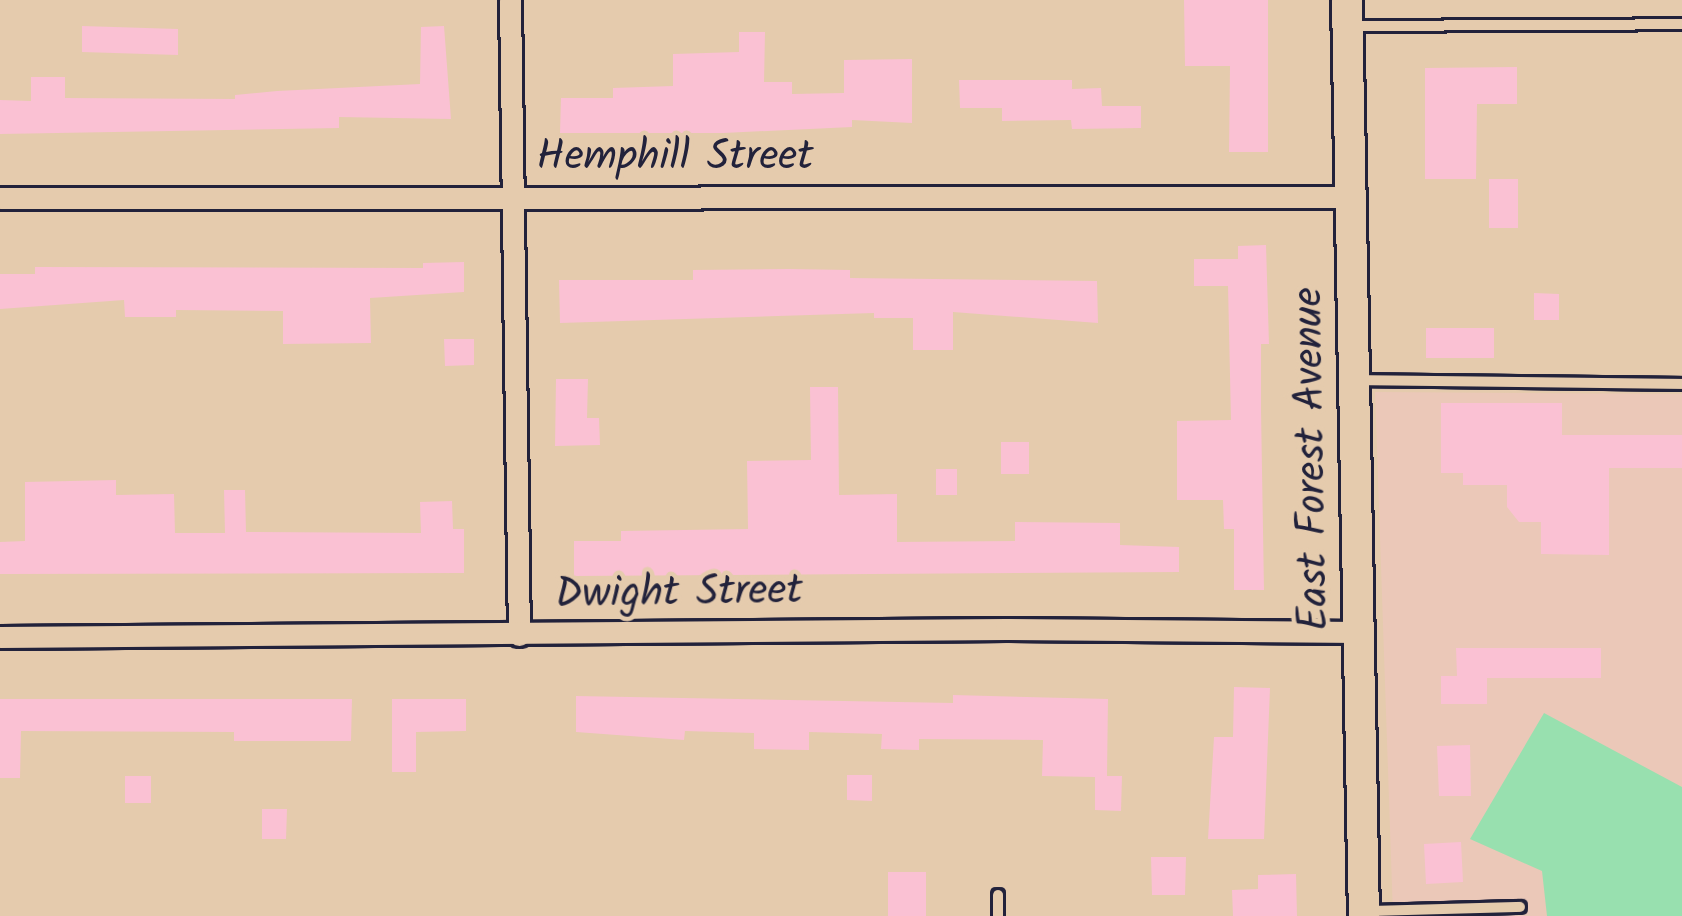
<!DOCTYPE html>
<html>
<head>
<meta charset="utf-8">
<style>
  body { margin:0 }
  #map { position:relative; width:1682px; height:916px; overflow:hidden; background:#e5cbad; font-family:Kalam,sans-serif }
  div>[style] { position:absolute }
  .built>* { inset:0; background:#ebc8b8 }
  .green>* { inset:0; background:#98e0af }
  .building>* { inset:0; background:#fac1d3 }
  .roads { filter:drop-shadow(3px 0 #22223b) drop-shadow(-3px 0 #22223b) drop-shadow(0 3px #22223b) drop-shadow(0 -3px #22223b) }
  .service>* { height:10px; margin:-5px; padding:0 5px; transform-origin:5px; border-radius:5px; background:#e5cbad }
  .minor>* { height:21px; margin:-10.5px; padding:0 10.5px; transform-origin:10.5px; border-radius:10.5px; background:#e5cbad }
  .secondary>* { height:30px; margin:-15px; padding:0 15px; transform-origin:15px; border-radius:15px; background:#e5cbad }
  span { translate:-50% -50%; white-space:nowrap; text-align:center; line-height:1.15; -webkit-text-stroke:9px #e5cbad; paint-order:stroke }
  .street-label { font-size:42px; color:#22223b }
</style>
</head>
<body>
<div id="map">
  <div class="built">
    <div style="clip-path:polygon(1375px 392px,1682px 394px,1682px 916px,1393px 916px)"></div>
  </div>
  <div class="green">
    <div style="clip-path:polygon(1544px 713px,1682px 787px,1682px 916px,1547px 916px,1542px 871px,1470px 839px)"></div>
  </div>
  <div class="building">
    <div style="clip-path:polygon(1184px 0,1268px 0,1268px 152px,1229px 152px,1230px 66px,1185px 66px)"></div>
    <div style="clip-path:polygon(82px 26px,178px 29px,178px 55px,82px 52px)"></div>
    <div style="clip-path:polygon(444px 26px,451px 119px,339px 117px,339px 128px,0 134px,0 100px,31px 101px,31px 77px,65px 77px,65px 98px,235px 99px,235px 95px,277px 91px,420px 84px,421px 27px)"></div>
    <div style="clip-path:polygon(739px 32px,765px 32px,764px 82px,792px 82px,792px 94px,844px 93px,844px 60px,912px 59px,912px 123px,852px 120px,852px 127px,723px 133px,560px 133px,561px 98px,613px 98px,613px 88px,673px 86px,673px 54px,739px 52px)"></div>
    <div style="clip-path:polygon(1517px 67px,1517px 104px,1477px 104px,1476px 179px,1425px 179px,1425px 68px)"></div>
    <div style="clip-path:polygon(959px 80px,1072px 80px,1072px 89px,1101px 88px,1102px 106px,1141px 106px,1141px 128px,1072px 129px,1071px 120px,1002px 121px,1002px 108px,960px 108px)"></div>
    <div style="clip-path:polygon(1489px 179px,1518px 179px,1518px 228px,1489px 228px)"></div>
    <div style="clip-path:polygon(1266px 245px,1269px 344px,1261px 344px,1261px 410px,1264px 590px,1234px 590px,1234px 529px,1224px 529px,1223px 500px,1177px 500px,1177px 421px,1231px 420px,1228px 286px,1194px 286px,1194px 259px,1238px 259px,1238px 246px)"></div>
    <div style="clip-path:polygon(464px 262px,464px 292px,370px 298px,371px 343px,283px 344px,283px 311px,176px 310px,176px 317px,125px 317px,124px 300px,0 309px,0 274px,35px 274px,35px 267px,423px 268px,423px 263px)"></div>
    <div style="clip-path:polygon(789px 269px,850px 270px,850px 278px,1097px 281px,1098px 323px,953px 312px,953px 350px,913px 350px,913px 318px,874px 318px,874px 313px,560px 323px,559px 280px,693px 280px,693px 270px)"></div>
    <div style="clip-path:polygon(1534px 293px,1559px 294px,1559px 320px,1534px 320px)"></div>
    <div style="clip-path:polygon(1426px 328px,1494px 328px,1494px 358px,1426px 358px)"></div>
    <div style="clip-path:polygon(444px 339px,474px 339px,474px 365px,445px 366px)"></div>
    <div style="clip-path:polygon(556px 379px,588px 379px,587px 418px,599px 418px,600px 445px,555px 446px)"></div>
    <div style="clip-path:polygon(810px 387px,838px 387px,839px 495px,897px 494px,897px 542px,1015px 541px,1015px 522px,1120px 523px,1120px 545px,1179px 547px,1179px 572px,574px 576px,574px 541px,621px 541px,621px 531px,748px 529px,747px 461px,811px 460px)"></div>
    <div style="clip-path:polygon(1441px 403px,1562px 403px,1562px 435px,1682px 435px,1682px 468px,1609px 468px,1609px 555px,1541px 554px,1541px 522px,1519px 522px,1507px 507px,1507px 485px,1463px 485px,1463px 473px,1441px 473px)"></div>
    <div style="clip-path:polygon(1001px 442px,1029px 442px,1029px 474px,1001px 474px)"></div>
    <div style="clip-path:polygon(936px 469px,957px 469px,957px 495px,936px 495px)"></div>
    <div style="clip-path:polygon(116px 480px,116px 495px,174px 494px,175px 533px,225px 533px,224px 490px,245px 490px,246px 532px,421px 533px,420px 502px,452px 501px,453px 529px,464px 529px,464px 573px,0 574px,0 542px,25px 541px,25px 482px)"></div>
    <div style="clip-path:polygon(1456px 648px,1601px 648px,1601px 678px,1487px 678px,1487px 704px,1441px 704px,1441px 676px,1457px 676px)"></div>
    <div style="clip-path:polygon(1234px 687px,1270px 688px,1264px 839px,1208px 839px,1214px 737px,1233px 737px)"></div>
    <div style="clip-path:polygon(953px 695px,1108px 699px,1107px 776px,1122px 776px,1121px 811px,1095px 810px,1095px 777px,1042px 776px,1043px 740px,919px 739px,919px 750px,881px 749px,882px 734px,809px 732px,809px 750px,754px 749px,754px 733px,685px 731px,684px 740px,576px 732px,576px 696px,953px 703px)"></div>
    <div style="clip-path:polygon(0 699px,352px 699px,351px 741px,234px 741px,234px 732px,21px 731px,20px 778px,0 778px)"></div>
    <div style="clip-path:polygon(392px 699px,466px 699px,466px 731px,416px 732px,416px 772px,392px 772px)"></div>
    <div style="clip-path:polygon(1470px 745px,1471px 796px,1439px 796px,1437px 746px)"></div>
    <div style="clip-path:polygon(847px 775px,872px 775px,872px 801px,847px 800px)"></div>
    <div style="clip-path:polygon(125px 776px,151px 776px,151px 803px,125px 803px)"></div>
    <div style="clip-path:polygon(262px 809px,287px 809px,286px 839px,262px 839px)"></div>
    <div style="clip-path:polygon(1461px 842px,1463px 882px,1426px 884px,1424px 844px)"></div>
    <div style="clip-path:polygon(1151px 857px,1186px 857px,1185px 895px,1152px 895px)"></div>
    <div style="clip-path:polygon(888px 872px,926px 872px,926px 916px,888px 916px)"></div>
    <div style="clip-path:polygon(1296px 874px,1297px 916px,1233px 916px,1232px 890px,1258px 889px,1258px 875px)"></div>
  </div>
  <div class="roads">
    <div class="service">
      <div style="left:1351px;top:26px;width:331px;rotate:-0.3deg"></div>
      <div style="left:1355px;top:380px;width:327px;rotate:0.7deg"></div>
      <div style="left:998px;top:895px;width:21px;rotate:90deg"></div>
      <div style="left:1367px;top:911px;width:153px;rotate:-1.5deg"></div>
    </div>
    <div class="minor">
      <div style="left:510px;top:0;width:635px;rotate:89.19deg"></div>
      <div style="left:0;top:198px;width:1350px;rotate:-0.04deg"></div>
      <div style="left:0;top:637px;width:1006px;rotate:-0.46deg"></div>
      <div style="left:1006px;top:629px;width:352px;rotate:0.5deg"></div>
    </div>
    <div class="secondary">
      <div style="left:1347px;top:0;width:916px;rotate:88.94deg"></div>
    </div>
  </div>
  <div class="street-label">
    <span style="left:675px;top:158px">Hemphill Street</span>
    <span style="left:1313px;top:459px;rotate:-91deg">East Forest Avenue</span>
    <span style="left:679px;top:594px;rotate:-1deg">Dwight Street</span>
  </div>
</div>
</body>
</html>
